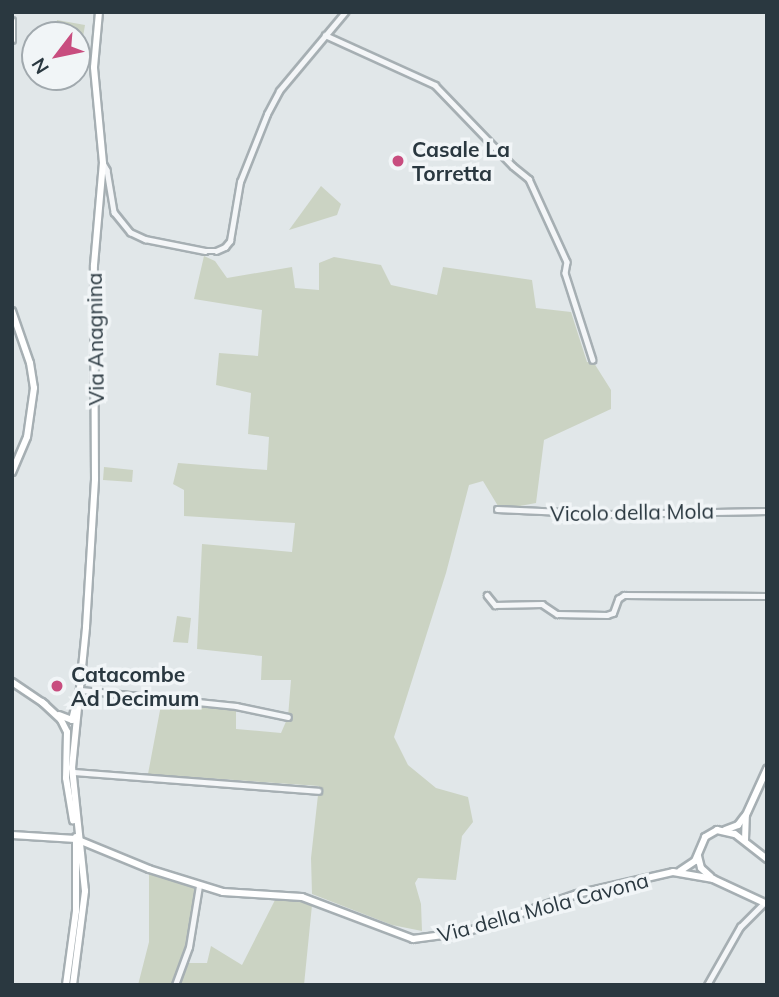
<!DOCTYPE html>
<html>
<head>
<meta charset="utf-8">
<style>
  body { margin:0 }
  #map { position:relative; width:779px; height:997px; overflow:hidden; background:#e1e7e9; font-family:Mulish,sans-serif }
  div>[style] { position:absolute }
  .green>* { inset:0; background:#cbd3c3 }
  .roads { filter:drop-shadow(2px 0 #a6afb3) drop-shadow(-2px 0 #a6afb3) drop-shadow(0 2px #a6afb3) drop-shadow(0 -2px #a6afb3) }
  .street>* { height:4.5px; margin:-2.25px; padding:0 2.25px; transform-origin:2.25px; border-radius:2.25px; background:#f4f6f8 }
  .secondary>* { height:6px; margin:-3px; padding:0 3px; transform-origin:3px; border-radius:3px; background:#fff }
  .dots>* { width:19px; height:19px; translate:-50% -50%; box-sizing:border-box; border:4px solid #f1f5f7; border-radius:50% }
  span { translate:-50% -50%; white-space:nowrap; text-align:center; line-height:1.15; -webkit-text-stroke:7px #f1f5f7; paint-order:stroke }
  .poi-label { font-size:21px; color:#2a3840; font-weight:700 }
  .left { translate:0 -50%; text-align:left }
  .street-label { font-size:21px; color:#2a3840 }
  .frame { position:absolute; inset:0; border:14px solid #2a3840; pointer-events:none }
  .north { position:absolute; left:21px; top:21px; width:70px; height:70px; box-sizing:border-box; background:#f1f5f7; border:2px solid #a1a9ae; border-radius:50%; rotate:238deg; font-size:19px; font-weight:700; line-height:28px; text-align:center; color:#2a3840 }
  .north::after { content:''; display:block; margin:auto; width:24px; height:32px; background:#c84d7f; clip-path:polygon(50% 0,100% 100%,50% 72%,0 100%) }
</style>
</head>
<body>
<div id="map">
  <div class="green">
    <div style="clip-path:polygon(57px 20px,85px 25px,83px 37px,55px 32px)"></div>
    <div style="clip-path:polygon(321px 186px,341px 204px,337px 215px,289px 230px)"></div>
    <div style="clip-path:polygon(204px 256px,215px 261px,227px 278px,292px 267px,295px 288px,319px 290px,319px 263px,334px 257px,381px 265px,391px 285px,437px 295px,443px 267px,532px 280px,536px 308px,571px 312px,587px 362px,594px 363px,611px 390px,611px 409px,544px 440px,536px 503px,509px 508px,498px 506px,483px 481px,469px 485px,446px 573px,394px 737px,408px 765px,436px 788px,468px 797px,473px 822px,462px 836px,456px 880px,418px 878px,415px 883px,421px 904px,422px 931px,392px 925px,312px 894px,311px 858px,319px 786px,148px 774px,161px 705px,236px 710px,236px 729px,281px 733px,288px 717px,291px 680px,261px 680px,262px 656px,197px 649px,202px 544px,292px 552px,295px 523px,184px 516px,184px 490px,173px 484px,178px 463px,267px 470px,269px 437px,248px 434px,251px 393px,216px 385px,219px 353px,258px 356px,262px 310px,194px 299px)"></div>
    <div style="clip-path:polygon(104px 467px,133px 470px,132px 482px,103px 480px)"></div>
    <div style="clip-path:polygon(177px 616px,191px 618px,188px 643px,173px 642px)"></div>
    <div style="clip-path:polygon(149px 873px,196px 888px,182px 963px,207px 963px,211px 946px,242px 965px,275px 900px,296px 899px,312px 905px,304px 985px,138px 985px,149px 942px)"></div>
  </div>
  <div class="roads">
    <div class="street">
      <div style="left:325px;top:35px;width:121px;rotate:24.4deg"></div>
      <div style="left:435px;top:85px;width:112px;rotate:46.1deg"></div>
      <div style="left:513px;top:166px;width:21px;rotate:39deg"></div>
      <div style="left:529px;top:179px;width:91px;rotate:65.4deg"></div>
      <div style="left:567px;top:262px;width:11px;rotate:100deg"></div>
      <div style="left:565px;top:273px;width:91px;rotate:72.2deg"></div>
      <div style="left:103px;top:163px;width:8px;rotate:60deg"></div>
      <div style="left:107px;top:170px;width:43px;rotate:80.5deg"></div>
      <div style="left:114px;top:212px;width:26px;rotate:51deg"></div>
      <div style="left:130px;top:232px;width:17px;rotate:25deg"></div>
      <div style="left:145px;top:239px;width:61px;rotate:11.3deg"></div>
      <div style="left:205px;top:251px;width:11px"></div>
      <div style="left:216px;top:251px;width:10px;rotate:-24deg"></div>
      <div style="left:225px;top:247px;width:8px;rotate:-50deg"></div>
      <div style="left:230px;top:241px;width:60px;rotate:-80.4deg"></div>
      <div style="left:240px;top:182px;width:73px;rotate:-68.3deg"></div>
      <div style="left:267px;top:114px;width:26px;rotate:-62deg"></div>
      <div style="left:279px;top:91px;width:103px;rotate:-50.1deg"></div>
      <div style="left:497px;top:509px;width:111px;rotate:2.6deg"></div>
      <div style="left:608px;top:514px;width:159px;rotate:-1.1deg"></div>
      <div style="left:487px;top:595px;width:13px;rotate:51deg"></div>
      <div style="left:495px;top:605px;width:47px;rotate:-1.2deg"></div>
      <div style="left:542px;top:604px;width:18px;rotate:34deg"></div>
      <div style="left:557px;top:614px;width:50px;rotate:1.1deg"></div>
      <div style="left:607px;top:615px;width:6px;rotate:-18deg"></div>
      <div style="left:613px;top:613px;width:15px;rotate:-70deg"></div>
      <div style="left:618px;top:599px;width:7px;rotate:-34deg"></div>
      <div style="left:624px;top:595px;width:143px;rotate:0.4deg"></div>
      <div style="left:81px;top:690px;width:156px;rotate:5.9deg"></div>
      <div style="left:236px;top:706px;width:53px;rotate:11.9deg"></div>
      <div style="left:73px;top:772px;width:246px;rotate:4.4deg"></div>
      <div style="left:175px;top:985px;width:40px;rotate:-69.8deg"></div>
      <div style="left:189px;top:947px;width:62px;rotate:-80.7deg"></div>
      <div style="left:707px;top:985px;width:67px;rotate:-60.4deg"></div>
      <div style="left:740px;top:927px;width:34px;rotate:-45deg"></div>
    </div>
    <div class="secondary">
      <div style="left:12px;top:21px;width:19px;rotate:90deg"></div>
      <div style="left:12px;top:311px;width:55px;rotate:70.9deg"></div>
      <div style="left:30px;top:363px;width:25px;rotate:81deg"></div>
      <div style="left:34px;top:388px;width:49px;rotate:98.1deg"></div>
      <div style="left:27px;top:437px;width:38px;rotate:113deg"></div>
      <div style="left:12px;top:682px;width:40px;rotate:34deg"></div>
      <div style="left:42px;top:702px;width:26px;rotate:43deg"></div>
      <div style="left:61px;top:720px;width:13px;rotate:63deg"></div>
      <div style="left:67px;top:732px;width:46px;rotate:91.2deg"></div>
      <div style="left:66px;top:778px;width:43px;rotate:80.5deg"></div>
      <div style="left:59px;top:715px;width:14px;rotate:21deg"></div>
      <div style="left:72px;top:720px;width:16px;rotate:-76deg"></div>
      <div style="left:725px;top:830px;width:14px;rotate:-21deg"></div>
      <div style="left:738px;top:825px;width:10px;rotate:-53deg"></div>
      <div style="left:12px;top:835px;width:64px;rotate:3.6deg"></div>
      <div style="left:76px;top:839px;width:79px;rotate:22.3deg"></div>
      <div style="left:149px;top:869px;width:77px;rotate:17.3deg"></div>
      <div style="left:223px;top:892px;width:79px;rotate:3.6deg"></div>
      <div style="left:302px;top:897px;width:119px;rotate:20.7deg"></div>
      <div style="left:413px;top:939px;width:53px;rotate:-7.5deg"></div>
      <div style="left:466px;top:932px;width:117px;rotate:-18.9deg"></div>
      <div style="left:577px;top:894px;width:98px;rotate:-12.9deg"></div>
      <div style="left:673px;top:872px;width:41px;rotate:9.9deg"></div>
      <div style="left:713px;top:879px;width:60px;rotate:24.8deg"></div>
      <div style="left:745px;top:840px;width:25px;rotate:-88deg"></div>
      <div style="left:746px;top:815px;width:51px;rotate:-65.5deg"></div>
      <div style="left:698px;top:856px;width:12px;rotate:76deg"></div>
      <div style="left:701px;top:868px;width:13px;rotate:42deg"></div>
      <div style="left:680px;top:871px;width:18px;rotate:-34deg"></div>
      <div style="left:695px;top:861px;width:26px;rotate:-67deg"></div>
      <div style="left:705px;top:837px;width:14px;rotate:-30deg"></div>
      <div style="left:717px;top:830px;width:18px;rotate:13deg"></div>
      <div style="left:735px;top:834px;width:41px;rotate:38deg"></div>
      <div style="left:66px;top:985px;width:75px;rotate:-82.3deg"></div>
      <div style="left:76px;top:911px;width:74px;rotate:-90deg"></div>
      <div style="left:73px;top:985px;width:95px;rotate:-82.7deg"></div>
      <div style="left:85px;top:891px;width:124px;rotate:-96deg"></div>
      <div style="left:72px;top:768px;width:142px;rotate:-84.3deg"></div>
      <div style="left:86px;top:627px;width:148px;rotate:-86.5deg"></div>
      <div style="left:95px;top:479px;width:214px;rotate:-90.3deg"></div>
      <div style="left:94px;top:265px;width:102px;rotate:-85deg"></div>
      <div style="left:103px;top:163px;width:96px;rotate:-95.4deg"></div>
      <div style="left:94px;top:67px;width:55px;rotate:-84.8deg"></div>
    </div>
  </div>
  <div class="dots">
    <div style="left:398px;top:161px;background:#c84d7f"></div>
    <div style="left:57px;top:686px;background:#c84d7f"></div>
  </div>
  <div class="poi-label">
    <span class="left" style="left:412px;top:161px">Casale La<br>Torretta</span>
    <span class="left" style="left:71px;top:686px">Catacombe<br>Ad Decimum</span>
  </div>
  <div class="street-label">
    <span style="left:95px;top:339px;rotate:-91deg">Via Anagnina</span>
    <span style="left:632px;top:512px;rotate:-1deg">Vicolo della Mola</span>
    <span style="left:543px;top:907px;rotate:-15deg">Via della Mola Cavona</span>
  </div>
  <div class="frame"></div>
  <div class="north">N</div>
</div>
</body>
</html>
